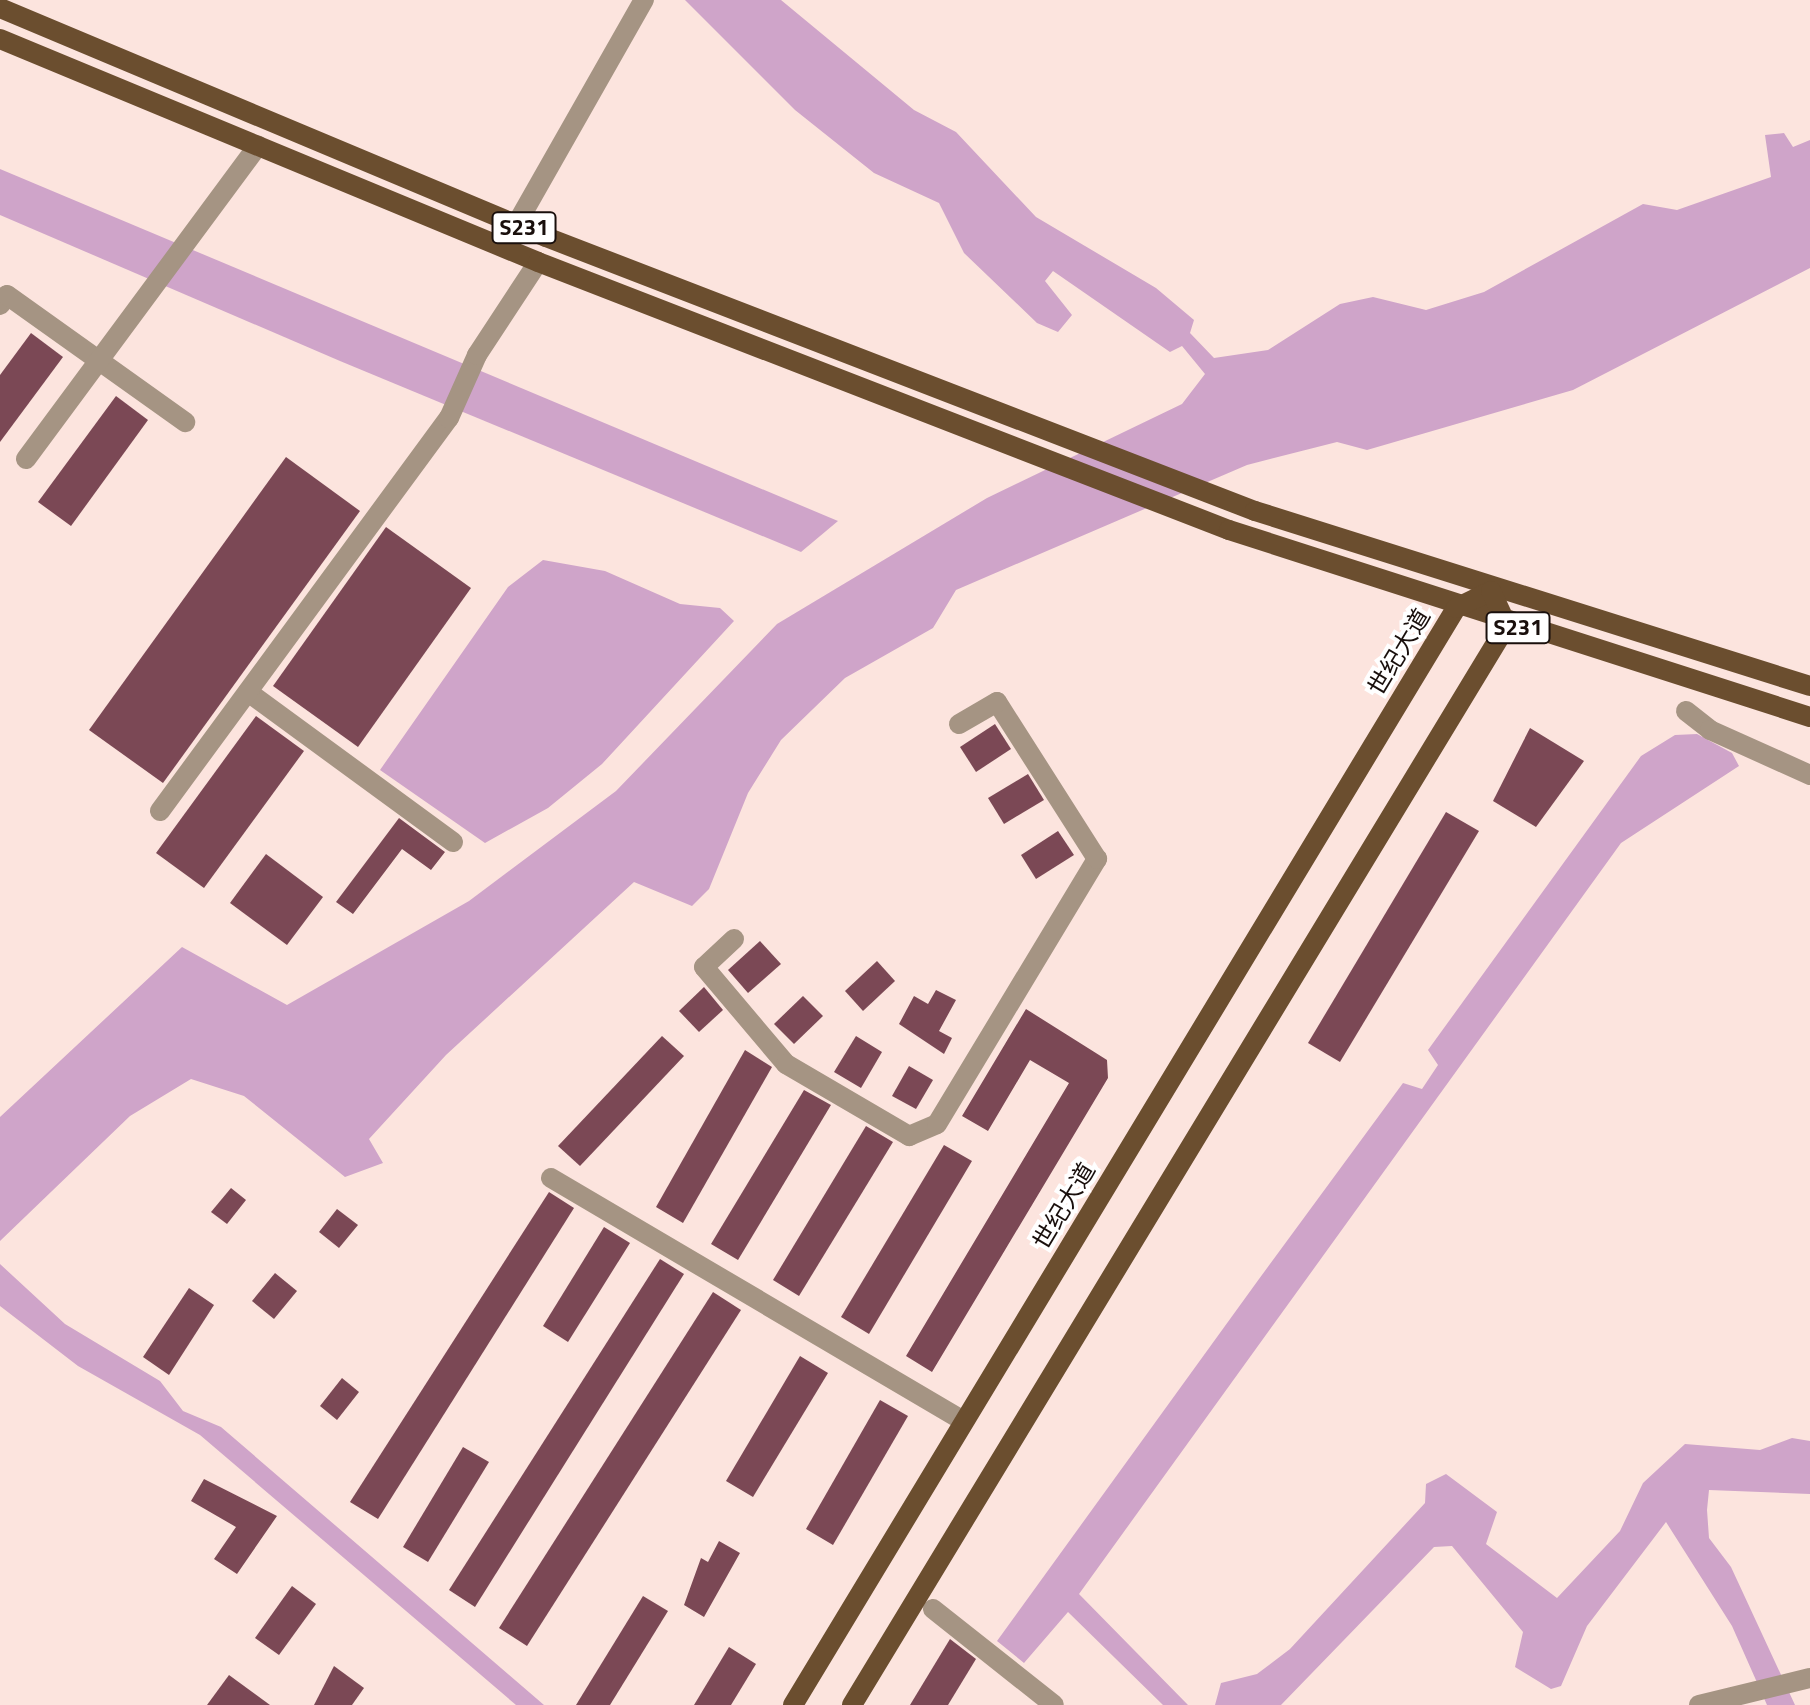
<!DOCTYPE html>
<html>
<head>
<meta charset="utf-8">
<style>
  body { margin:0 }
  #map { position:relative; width:1810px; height:1705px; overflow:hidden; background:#fce4de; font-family:"Titillium Web","Noto Sans SC",sans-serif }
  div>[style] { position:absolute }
  .water>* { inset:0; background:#cfa4c9 }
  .building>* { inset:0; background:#7b4855 }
  .minor>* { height:20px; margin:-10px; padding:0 10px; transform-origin:10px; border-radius:10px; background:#a59483 }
  .major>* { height:20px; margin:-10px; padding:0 10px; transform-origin:10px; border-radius:10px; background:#6b4e2f }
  span { translate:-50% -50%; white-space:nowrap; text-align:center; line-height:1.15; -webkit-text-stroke:8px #fff; paint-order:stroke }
  .shield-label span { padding:2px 6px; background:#fff; border:2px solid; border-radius:6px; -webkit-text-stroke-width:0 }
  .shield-label { font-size:22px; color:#190f0c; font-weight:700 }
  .street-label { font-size:24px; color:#190f0c }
</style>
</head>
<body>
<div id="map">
  <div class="water">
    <div style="clip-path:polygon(685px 0,781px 0,914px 110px,956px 132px,1036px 217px,1156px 288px,1194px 320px,1190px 333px,1214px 358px,1268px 350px,1340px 304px,1373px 297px,1426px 310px,1484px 292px,1643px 204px,1677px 210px,1771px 177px,1765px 135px,1784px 133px,1793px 147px,1810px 140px,1810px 268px,1573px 390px,1367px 450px,1337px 442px,1247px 465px,956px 590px,933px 628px,845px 678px,781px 740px,748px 793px,709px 889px,692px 906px,634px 882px,446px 1055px,369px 1139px,383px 1163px,345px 1177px,244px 1096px,191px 1079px,130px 1116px,0 1241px,0 1117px,182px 947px,287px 1005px,469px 901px,616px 791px,777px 624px,987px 498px,1182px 404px,1205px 374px,1182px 346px,1170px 352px,1053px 271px,1045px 281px,1072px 315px,1058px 332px,1037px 323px,964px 253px,939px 203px,874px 173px,795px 110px)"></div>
    <div style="clip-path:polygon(0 169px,838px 521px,801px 552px,340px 361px,0 215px)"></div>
    <div style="clip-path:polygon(543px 560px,605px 571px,680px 604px,720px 608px,734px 621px,602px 764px,548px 808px,485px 843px,380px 770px,508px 587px)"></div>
    <div style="clip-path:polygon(1697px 734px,1732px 753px,1739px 766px,1621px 843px,1079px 1594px,1188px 1705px,1163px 1705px,1068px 1612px,1024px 1663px,997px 1641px,1259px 1279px,1403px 1083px,1422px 1089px,1438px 1065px,1428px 1050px,1641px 756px,1675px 735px)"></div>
    <div style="clip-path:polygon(0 1264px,65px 1324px,160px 1381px,183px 1411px,221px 1427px,544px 1705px,516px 1705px,200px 1435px,78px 1366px,0 1306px)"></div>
    <div style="clip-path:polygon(1792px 1438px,1810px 1441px,1810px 1494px,1709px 1490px,1707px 1510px,1709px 1538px,1731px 1567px,1795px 1705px,1767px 1705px,1732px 1626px,1666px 1522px,1587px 1626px,1561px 1686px,1551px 1689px,1515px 1667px,1523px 1632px,1452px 1546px,1434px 1547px,1281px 1705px,1215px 1705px,1221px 1683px,1257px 1674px,1290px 1649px,1425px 1503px,1426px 1484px,1446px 1474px,1497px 1512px,1486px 1544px,1557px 1598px,1620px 1531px,1643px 1483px,1685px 1444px,1760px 1450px)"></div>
  </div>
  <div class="building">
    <div style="clip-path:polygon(31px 333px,63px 357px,0 442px,0 375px)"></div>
    <div style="clip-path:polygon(116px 396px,148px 420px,71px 526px,38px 502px)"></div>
    <div style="clip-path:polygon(286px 457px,360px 511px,163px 783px,89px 730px)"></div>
    <div style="clip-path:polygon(386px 527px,471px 588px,358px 747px,273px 686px)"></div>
    <div style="clip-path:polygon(256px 716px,304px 751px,204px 888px,156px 853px)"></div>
    <div style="clip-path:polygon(995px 724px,1011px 749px,976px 772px,960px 747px)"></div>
    <div style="clip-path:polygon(1530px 728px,1584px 761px,1536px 827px,1493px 801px)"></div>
    <div style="clip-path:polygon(1028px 774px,1044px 800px,1004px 824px,988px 798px)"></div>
    <div style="clip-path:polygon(1446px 812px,1479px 831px,1340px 1062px,1308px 1043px)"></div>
    <div style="clip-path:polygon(399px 818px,445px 852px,431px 870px,402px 849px,353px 914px,336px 902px)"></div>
    <div style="clip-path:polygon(1058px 831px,1074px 855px,1036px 879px,1021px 855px)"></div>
    <div style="clip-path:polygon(266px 854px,323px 897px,287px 945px,230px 903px)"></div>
    <div style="clip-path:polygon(760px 941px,781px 964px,748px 993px,728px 970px)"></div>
    <div style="clip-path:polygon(877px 961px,895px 981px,863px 1011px,845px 991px)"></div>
    <div style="clip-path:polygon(704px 987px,723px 1010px,699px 1032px,679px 1011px)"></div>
    <div style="clip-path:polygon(936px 990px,956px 1000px,939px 1031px,952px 1038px,944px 1054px,899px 1024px,914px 996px,928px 1004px)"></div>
    <div style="clip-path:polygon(803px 996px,823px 1016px,794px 1044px,774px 1024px)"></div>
    <div style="clip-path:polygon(1026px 1009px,1107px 1060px,1108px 1078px,932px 1372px,906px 1356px,1069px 1083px,1030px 1060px,988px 1131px,962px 1116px)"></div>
    <div style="clip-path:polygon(662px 1036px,684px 1056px,580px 1166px,558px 1146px)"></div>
    <div style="clip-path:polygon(856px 1036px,882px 1052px,861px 1088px,834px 1072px)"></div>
    <div style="clip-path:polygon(745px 1050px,772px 1067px,683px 1223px,656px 1207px)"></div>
    <div style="clip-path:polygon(909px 1066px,933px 1080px,916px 1109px,892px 1096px)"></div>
    <div style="clip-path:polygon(804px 1090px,831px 1105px,738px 1260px,711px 1244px)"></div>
    <div style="clip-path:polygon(866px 1126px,893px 1142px,799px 1296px,773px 1280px)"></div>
    <div style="clip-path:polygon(944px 1145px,972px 1161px,869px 1334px,841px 1317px)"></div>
    <div style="clip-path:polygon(231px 1188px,246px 1200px,227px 1224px,211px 1212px)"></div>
    <div style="clip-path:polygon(549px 1192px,574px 1208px,378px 1519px,350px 1502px)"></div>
    <div style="clip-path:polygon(337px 1209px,358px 1225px,339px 1248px,319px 1232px)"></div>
    <div style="clip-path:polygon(604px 1227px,630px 1243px,568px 1342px,543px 1326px)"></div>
    <div style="clip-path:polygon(660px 1259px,684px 1274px,475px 1607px,449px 1590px)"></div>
    <div style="clip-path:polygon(275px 1273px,297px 1291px,274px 1319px,252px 1301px)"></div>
    <div style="clip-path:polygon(189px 1288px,214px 1305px,169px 1375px,143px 1357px)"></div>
    <div style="clip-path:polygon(713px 1292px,741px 1310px,527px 1646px,499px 1628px)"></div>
    <div style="clip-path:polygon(800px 1356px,828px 1373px,753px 1497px,726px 1481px)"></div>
    <div style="clip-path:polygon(342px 1378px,359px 1392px,337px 1420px,320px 1406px)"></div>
    <div style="clip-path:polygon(880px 1400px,908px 1416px,833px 1545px,806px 1529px)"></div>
    <div style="clip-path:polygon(463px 1447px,489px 1462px,428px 1562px,403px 1547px)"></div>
    <div style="clip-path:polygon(204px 1479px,277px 1516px,237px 1574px,214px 1559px,236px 1527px,191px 1501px)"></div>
    <div style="clip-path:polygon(719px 1541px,740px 1553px,704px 1617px,684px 1605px,701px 1558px,708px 1562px)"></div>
    <div style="clip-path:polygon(292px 1586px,316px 1604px,279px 1655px,255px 1638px)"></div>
    <div style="clip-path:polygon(643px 1596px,668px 1611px,610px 1705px,576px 1705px)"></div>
    <div style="clip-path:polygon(950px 1639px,976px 1659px,948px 1705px,910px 1705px)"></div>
    <div style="clip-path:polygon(729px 1647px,756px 1664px,731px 1705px,694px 1705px)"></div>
    <div style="clip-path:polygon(334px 1666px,364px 1688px,352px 1705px,314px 1705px)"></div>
    <div style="clip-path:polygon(229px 1675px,270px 1705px,207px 1705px)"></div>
  </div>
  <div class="minor">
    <div style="left:516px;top:225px;width:259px;rotate:-60.4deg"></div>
    <div style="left:0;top:305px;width:12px;rotate:-55deg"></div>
    <div style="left:7px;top:295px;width:219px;rotate:35.5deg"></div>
    <div style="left:26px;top:459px;width:390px;rotate:-53.5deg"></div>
    <div style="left:248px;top:692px;width:254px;rotate:36.2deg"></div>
    <div style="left:1686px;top:711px;width:31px;rotate:38deg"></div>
    <div style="left:1710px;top:730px;width:110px;rotate:24.2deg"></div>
    <div style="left:160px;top:811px;width:488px;rotate:-53.7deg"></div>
    <div style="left:449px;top:418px;width:69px;rotate:-66deg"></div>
    <div style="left:477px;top:355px;width:111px;rotate:-56.7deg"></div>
    <div style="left:734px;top:939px;width:41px;rotate:137deg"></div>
    <div style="left:704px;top:967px;width:127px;rotate:49.8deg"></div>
    <div style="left:786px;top:1064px;width:143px;rotate:30.3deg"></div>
    <div style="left:909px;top:1136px;width:30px;rotate:-23deg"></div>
    <div style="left:937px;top:1124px;width:310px;rotate:-58.9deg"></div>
    <div style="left:1097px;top:859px;width:186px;rotate:-122.5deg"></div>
    <div style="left:997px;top:702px;width:44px;rotate:149.9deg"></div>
    <div style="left:551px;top:1178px;width:479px;rotate:30.5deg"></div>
    <div style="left:933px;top:1609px;width:154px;rotate:38.4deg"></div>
    <div style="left:1699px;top:1705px;width:114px;rotate:-13.7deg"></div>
  </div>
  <div class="major">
    <div style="left:0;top:8px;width:592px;rotate:22.75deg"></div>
    <div style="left:546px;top:237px;width:760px;rotate:21.13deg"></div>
    <div style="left:1255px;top:511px;width:582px;rotate:17.5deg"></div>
    <div style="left:0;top:39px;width:582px;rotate:22.51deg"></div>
    <div style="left:538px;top:262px;width:741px;rotate:21.2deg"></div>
    <div style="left:1229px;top:530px;width:610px;rotate:17.84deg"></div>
    <div style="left:793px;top:1705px;width:1282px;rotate:-58.85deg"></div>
    <div style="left:1456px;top:608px;width:39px;rotate:-26deg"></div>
    <div style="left:1491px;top:591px;width:38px;rotate:65deg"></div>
    <div style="left:1507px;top:625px;width:1263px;rotate:121.24deg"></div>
  </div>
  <div class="shield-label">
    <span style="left:524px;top:228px">S231</span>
    <span style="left:1518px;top:628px">S231</span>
  </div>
  <div class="street-label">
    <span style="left:1399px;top:652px;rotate:-59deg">世纪大道</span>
    <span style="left:1064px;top:1206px;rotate:-59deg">世纪大道</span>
  </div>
</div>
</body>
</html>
